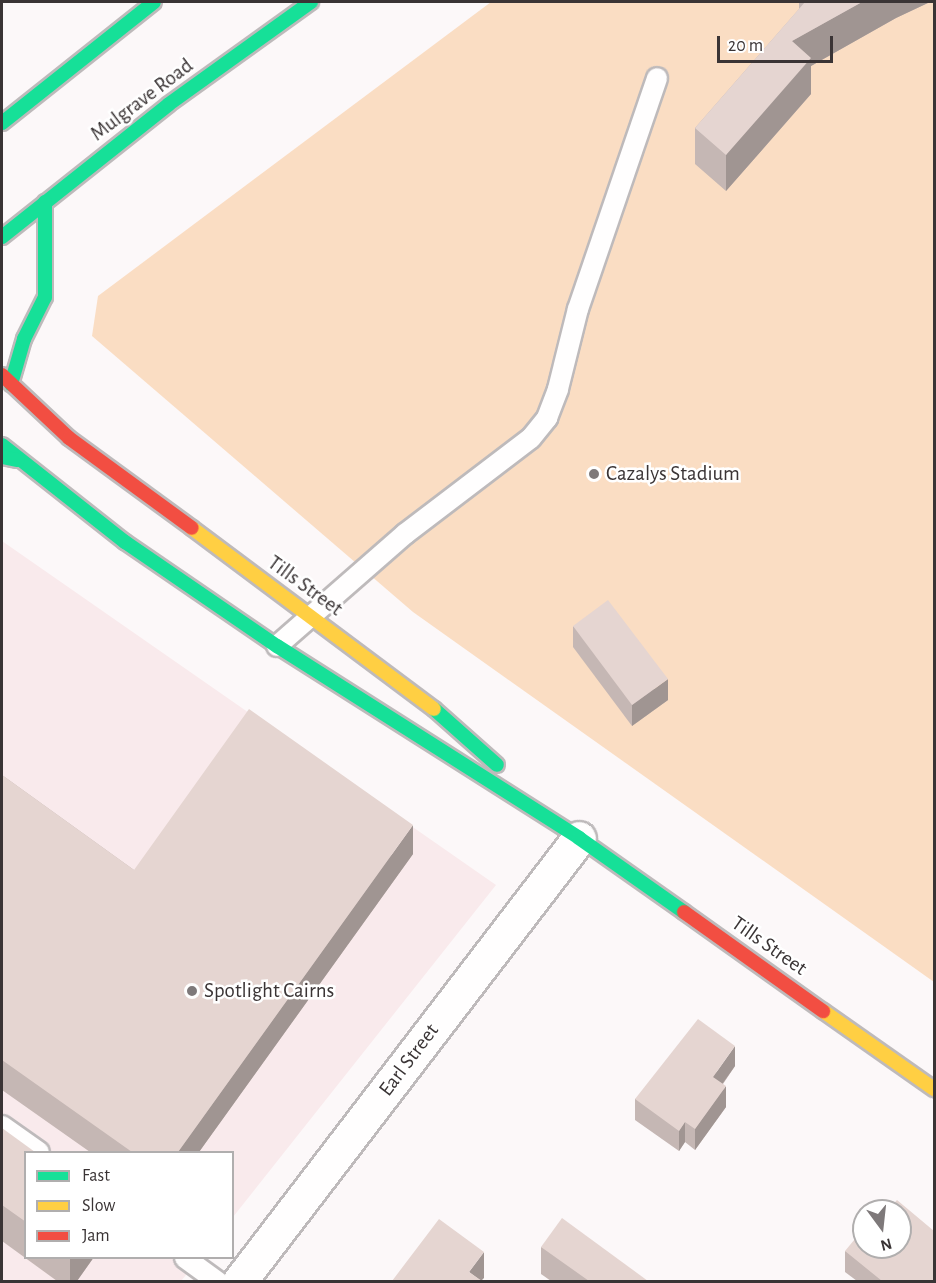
<!DOCTYPE html>
<html>
<head>
<meta charset="utf-8">
<style>
  body { margin:0 }
  #map { position:relative; width:936px; height:1283px; overflow:hidden; background:#fcf8f9; font-family:"Alegreya Sans",sans-serif }
  div>[style] { position:absolute }
  .built>* { inset:0; background:#f9eaec }
  .green>* { inset:0; background:#faddc3 }
  .roads { filter:drop-shadow(2px 0 #bebabb) drop-shadow(-2px 0 #bebabb) drop-shadow(0 2px #bebabb) drop-shadow(0 -2px #bebabb) }
  .lane>* { height:20px; margin:-10px; padding:0 10px; transform-origin:10px; border-radius:10px; background:#fffefe }
  .street>* { height:33px; margin:-16.5px; padding:0 16.5px; transform-origin:16.5px; border-radius:16.5px; background:#fffefe }
  .fast>* { height:14px; margin:-7px; padding:0 7px; transform-origin:7px; border-radius:7px; background:#16e098 }
  .slow>* { height:14px; margin:-7px; padding:0 7px; transform-origin:7px; border-radius:7px; background:#ffcf43 }
  .jam>* { height:14px; margin:-7px; padding:0 7px; transform-origin:7px; border-radius:7px; background:#f24e42 }
  .wall>* { inset:0; background:#c5b7b4 }
  .shaded-wall>* { inset:0; background:#a09592 }
  .building>* { inset:0; background:#e5d5d1 }
  .dots>* { width:16px; height:16px; translate:-50% -50%; box-sizing:border-box; border:3px solid #fff; border-radius:50% }
  span { translate:-50% -50%; white-space:nowrap; text-align:center; line-height:1.15; -webkit-text-stroke:5px #fff; paint-order:stroke }
  .street-label { font-size:21px; color:#3a3435 }
  .poi-label { font-size:21px; color:#3a3435 }
  .left { translate:0 -50%; text-align:left }
  .frame { position:absolute; inset:0; border:3px solid #3a3435; pointer-events:none }
  .legend { position:absolute; left:24px; top:1151px; width:210px; height:108px; box-sizing:border-box; background:#fff; border:2px solid #b0aeae; margin:0; padding:8px 10px; list-style:none; font-size:18px; color:#3a3435 }
  .legend li { display:flex; align-items:center; gap:12px; height:30px }
  .legend b { width:30px; border:2px solid #b0aeae }
  .north { position:absolute; left:852px; top:1199px; width:60px; height:60px; box-sizing:border-box; background:#fff; border:2px solid #b0aeae; border-radius:50%; rotate:165deg; font-size:16px; font-weight:700; line-height:24px; text-align:center; color:#3a3435 }
  .north::after { content:''; display:block; margin:auto; width:21px; height:27px; background:#7e797a; clip-path:polygon(50% 0,100% 100%,50% 72%,0 100%) }
  .scale { position:absolute; left:717px; top:36px; width:116px; height:27px; box-sizing:border-box; border:3px solid #3a3435; border-top:0; padding-left:8px; font-size:18px; line-height:21px; white-space:nowrap; color:#3a3435; -webkit-text-stroke:4px #fff; paint-order:stroke }
</style>
</head>
<body>
<div id="map">
  <div class="built">
    <div style="clip-path:polygon(2px 541px,496px 885px,233px 1217px,232px 1152px,26px 1152px,26px 1258px,200px 1258px,181px 1281px,2px 1281px)"></div>
  </div>
  <div class="green">
    <div style="clip-path:polygon(491px 2px,934px 2px,934px 982px,413px 612px,92px 336px,98px 296px)"></div>
  </div>
  <div class="roads">
    <div class="lane">
      <div style="left:277px;top:646px;width:170px;rotate:-41.2deg"></div>
      <div style="left:405px;top:534px;width:158px;rotate:-37.3deg"></div>
      <div style="left:531px;top:438px;width:26px;rotate:-51deg"></div>
      <div style="left:547px;top:418px;width:31px;rotate:-69deg"></div>
      <div style="left:558px;top:389px;width:82px;rotate:-76deg"></div>
      <div style="left:578px;top:309px;width:244px;rotate:-71.1deg"></div>
      <div style="left:2px;top:1126px;width:45px;rotate:35.1deg"></div>
      <div style="left:185px;top:1258px;width:41px;rotate:36deg"></div>
    </div>
    <div class="street">
      <div style="left:239px;top:1282px;width:559px;rotate:-52.56deg"></div>
    </div>
    <div class="fast">
      <div style="left:2px;top:123px;width:194px;rotate:-38.5deg"></div>
      <div style="left:2px;top:237px;width:213px;rotate:-38.5deg"></div>
      <div style="left:169px;top:104px;width:175px;rotate:-35.7deg"></div>
      <div style="left:11px;top:384px;width:47px;rotate:-73.9deg"></div>
      <div style="left:24px;top:339px;width:47px;rotate:-63.4deg"></div>
      <div style="left:45px;top:297px;width:95px;rotate:-90deg"></div>
      <div style="left:2px;top:445px;width:157px;rotate:38.3deg"></div>
      <div style="left:125px;top:542px;width:184px;rotate:34.4deg"></div>
      <div style="left:277px;top:646px;width:358px;rotate:32.4deg"></div>
      <div style="left:579px;top:838px;width:128px;rotate:35.2deg"></div>
      <div style="left:2px;top:457px;width:16px;rotate:11deg"></div>
      <div style="left:434px;top:709px;width:84px;rotate:41.6deg"></div>
    </div>
    <div class="slow">
      <div style="left:192px;top:528px;width:302px;rotate:36.8deg"></div>
      <div style="left:823px;top:1011px;width:136px;rotate:35.1deg"></div>
    </div>
    <div class="jam">
      <div style="left:2px;top:375px;width:92px;rotate:43.2deg"></div>
      <div style="left:69px;top:438px;width:152px;rotate:36.2deg"></div>
      <div style="left:684px;top:912px;width:171px;rotate:35.5deg"></div>
    </div>
  </div>
  <div class="wall">
    <div style="clip-path:polygon(799px 2px,930px 2px,896px 18px,811px 66px,811px 94px,726px 191px,695px 164px,695px 128px,799px 9px)"></div>
    <div style="clip-path:polygon(573px 626px,668px 700px,632px 726px,573px 647px)"></div>
    <div style="clip-path:polygon(2px 775px,134px 870px,413px 854px,199px 1152px,90px 1152px,2px 1090px)"></div>
    <div style="clip-path:polygon(735px 1066px,723px 1084px,726px 1107px,695px 1150px,685px 1142px,679px 1151px,635px 1120px,635px 1099px)"></div>
    <div style="clip-path:polygon(2px 1128px,26px 1152px,26px 1257px,94px 1257px,77px 1281px,57px 1281px,2px 1241px)"></div>
    <div style="clip-path:polygon(541px 1247px,648px 1281px,551px 1281px,541px 1274px)"></div>
    <div style="clip-path:polygon(845px 1251px,934px 1281px,857px 1281px,845px 1272px)"></div>
  </div>
  <div class="shaded-wall">
    <div style="clip-path:polygon(862px 2px,930px 2px,896px 18px,811px 66px,811px 94px,726px 191px,726px 155px,792px 41px)"></div>
    <div style="clip-path:polygon(668px 679px,668px 700px,632px 726px,632px 705px)"></div>
    <div style="clip-path:polygon(413px 825px,413px 854px,199px 1152px,178px 1152px)"></div>
    <div style="clip-path:polygon(735px 1046px,735px 1066px,713px 1097px,713px 1077px)"></div>
    <div style="clip-path:polygon(726px 1086px,726px 1107px,695px 1150px,695px 1129px)"></div>
    <div style="clip-path:polygon(685px 1122px,685px 1142px,679px 1151px,679px 1131px)"></div>
    <div style="clip-path:polygon(484px 1252px,484px 1278px,481px 1281px,469px 1272px)"></div>
    <div style="clip-path:polygon(70px 1257px,94px 1257px,77px 1281px,70px 1281px)"></div>
  </div>
  <div class="building">
    <div style="clip-path:polygon(805px 2px,862px 2px,792px 41px,811px 58px,726px 155px,695px 128px)"></div>
    <div style="clip-path:polygon(608px 600px,668px 679px,632px 705px,573px 626px)"></div>
    <div style="clip-path:polygon(249px 709px,413px 825px,178px 1152px,132px 1152px,2px 1060px,2px 775px,134px 870px)"></div>
    <div style="clip-path:polygon(698px 1019px,735px 1046px,713px 1077px,726px 1086px,695px 1129px,685px 1122px,679px 1131px,635px 1099px)"></div>
    <div style="clip-path:polygon(2px 1128px,35px 1152px,26px 1152px,26px 1222px,2px 1205px)"></div>
    <div style="clip-path:polygon(897px 1200px,934px 1231px,934px 1281px,882px 1281px,845px 1251px,864px 1228px,864px 1247px,900px 1247px,900px 1211px,887px 1211px)"></div>
    <div style="clip-path:polygon(882px 1208px,886px 1211px,879px 1211px)"></div>
    <div style="clip-path:polygon(562px 1218px,648px 1281px,589px 1281px,541px 1247px)"></div>
    <div style="clip-path:polygon(439px 1219px,484px 1252px,469px 1272px,482px 1281px,392px 1281px)"></div>
  </div>
  <div class="dots">
    <div style="left:594px;top:474px;background:#7e797a"></div>
    <div style="left:192px;top:991px;background:#7e797a"></div>
  </div>
  <div class="street-label">
    <span style="left:142px;top:100px;rotate:-37deg">Mulgrave Road</span>
    <span style="left:305px;top:586px;rotate:36deg">Tills Street</span>
    <span style="left:769px;top:946px;rotate:35deg">Tills Street</span>
    <span style="left:409px;top:1060px;rotate:-53deg">Earl Street</span>
  </div>
  <div class="poi-label">
    <span class="left" style="left:606px;top:474px">Cazalys Stadium</span>
    <span class="left" style="left:204px;top:991px">Spotlight Cairns</span>
  </div>
  <div class="frame"></div>
  <ul class="legend">
  <li><b style="height:8px;background:#16e098"></b>Fast</li>
  <li><b style="height:8px;background:#ffcf43"></b>Slow</li>
  <li><b style="height:8px;background:#f24e42"></b>Jam</li>
  </ul>
  <div class="north">N</div>
  <div class="scale">20 m</div>
</div>
</body>
</html>
